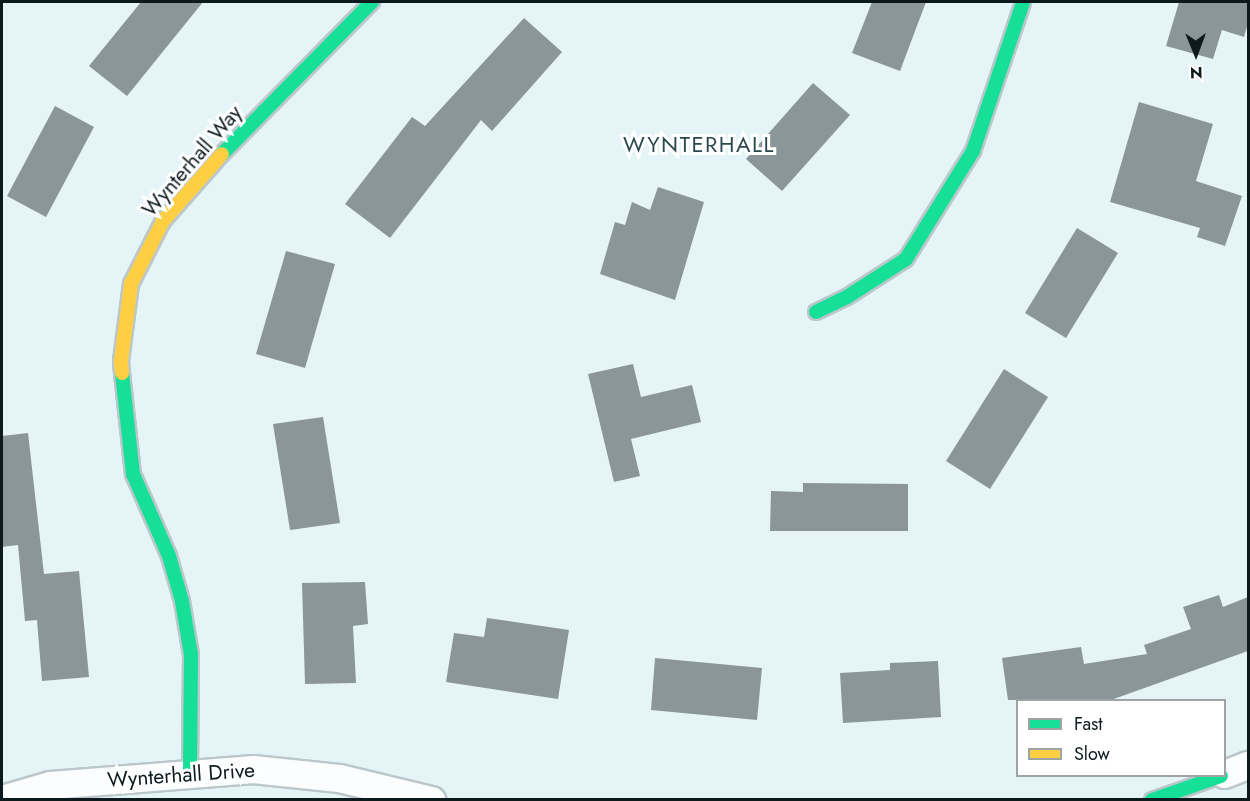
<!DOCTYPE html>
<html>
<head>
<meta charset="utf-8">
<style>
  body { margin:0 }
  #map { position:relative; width:1250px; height:801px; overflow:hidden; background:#e5f4f7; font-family:Jost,sans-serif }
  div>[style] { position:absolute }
  .building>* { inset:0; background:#8a9698 }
  .roads { filter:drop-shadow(2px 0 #bbc7ca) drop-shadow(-2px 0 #bbc7ca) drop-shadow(0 2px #bbc7ca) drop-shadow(0 -2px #bbc7ca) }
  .street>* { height:27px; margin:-13.5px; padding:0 13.5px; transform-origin:13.5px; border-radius:13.5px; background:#fbfdfe }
  .fast>* { height:14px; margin:-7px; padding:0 7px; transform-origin:7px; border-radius:7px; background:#16e098 }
  .slow>* { height:14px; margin:-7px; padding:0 7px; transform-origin:7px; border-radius:7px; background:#ffcf43 }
  span { translate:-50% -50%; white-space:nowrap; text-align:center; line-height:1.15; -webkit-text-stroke:6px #fff; paint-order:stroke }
  .street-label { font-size:21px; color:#0d1a1d }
  .neighbourhood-label { font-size:22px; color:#2a484e; letter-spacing:1.5px }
  .frame { position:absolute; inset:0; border:3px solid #0d1a1d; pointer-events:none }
  .legend { position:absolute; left:1016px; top:699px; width:210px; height:78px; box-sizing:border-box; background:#fff; border:2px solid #9ea3a5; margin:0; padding:8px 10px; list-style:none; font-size:18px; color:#0d1a1d }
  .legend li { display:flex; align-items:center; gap:12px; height:30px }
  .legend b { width:30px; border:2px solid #9ea3a5 }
  .north { position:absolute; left:1166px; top:24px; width:60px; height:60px; -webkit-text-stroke:4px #fff; paint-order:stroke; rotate:179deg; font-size:16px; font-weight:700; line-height:24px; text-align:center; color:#0d1a1d }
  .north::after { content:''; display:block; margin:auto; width:21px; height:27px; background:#0d1a1d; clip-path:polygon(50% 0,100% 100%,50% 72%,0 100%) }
</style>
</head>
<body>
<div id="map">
  <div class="building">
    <div style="clip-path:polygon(141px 2px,203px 2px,127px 96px,89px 66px)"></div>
    <div style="clip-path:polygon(872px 2px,926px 2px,900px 71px,852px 53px)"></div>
    <div style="clip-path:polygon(1179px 2px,1248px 2px,1248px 23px,1244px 37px,1222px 30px,1213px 59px,1166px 46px)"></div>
    <div style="clip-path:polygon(524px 18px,562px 52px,492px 131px,481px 120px,390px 238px,345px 204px,412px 117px,425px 126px)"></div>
    <div style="clip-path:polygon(813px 83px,850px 115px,782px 191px,746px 159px)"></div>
    <div style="clip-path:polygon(1139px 102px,1213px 124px,1196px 181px,1242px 196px,1225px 246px,1197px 237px,1200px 228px,1110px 202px)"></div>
    <div style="clip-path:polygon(55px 106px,94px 127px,46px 217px,7px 196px)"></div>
    <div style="clip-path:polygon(658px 187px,704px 202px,675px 300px,600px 274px,615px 222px,625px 225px,632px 202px,650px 210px)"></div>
    <div style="clip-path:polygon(1077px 228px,1118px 253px,1066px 338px,1025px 313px)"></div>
    <div style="clip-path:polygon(286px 251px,335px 264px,305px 368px,256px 354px)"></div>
    <div style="clip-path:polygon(633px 364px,641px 397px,692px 385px,701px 422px,631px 439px,640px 476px,614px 482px,588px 374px)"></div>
    <div style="clip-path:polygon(1004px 369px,1048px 397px,990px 489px,946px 461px)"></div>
    <div style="clip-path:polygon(323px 417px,340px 523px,290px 530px,273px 424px)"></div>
    <div style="clip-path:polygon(28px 433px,44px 574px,79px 571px,89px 677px,42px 681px,37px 620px,25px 621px,18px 545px,2px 547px,2px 436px)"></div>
    <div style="clip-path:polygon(803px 483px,908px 484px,908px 531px,770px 531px,771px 491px,803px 492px)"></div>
    <div style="clip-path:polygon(365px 582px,368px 624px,353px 626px,356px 683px,305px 684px,302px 583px)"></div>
    <div style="clip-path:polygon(1219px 595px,1223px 607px,1248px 597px,1248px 651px,1111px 700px,1008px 700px,1002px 658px,1081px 647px,1084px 664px,1147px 654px,1144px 645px,1191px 629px,1183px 607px)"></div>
    <div style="clip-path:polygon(487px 618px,569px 630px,558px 699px,446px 682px,454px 633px,484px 637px)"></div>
    <div style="clip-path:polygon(655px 658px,762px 668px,757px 720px,651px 710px)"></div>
    <div style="clip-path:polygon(938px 661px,941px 717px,843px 723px,840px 673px,890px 670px,890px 663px)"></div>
  </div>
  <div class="roads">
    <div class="street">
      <div style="left:1224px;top:774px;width:26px;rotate:-21deg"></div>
      <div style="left:2px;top:799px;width:50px;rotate:-16.3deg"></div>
      <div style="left:50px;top:785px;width:204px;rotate:-4.5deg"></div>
      <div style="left:253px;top:769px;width:86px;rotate:6deg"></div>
      <div style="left:339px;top:778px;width:95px;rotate:13.4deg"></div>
    </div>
    <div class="fast">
      <div style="left:222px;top:154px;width:214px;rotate:-45.4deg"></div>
      <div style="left:816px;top:312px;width:34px;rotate:-26deg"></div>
      <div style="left:847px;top:297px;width:70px;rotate:-32.8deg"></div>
      <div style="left:906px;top:259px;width:127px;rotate:-58.2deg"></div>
      <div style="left:973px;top:151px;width:157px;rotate:-71.4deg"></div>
      <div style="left:122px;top:373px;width:102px;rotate:83.8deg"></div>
      <div style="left:133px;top:474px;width:90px;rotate:66.3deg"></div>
      <div style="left:169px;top:556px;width:47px;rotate:73.9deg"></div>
      <div style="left:182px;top:601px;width:55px;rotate:80.5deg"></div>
      <div style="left:191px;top:655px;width:118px;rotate:90.5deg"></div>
      <div style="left:1152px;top:800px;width:73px;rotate:-19.2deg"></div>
    </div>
    <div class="slow">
      <div style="left:122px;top:373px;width:12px;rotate:-95deg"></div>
      <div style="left:121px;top:361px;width:78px;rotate:-82.6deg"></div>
      <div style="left:131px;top:284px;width:71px;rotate:-63.1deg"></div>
      <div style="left:163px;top:221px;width:89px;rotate:-48.6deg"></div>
    </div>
  </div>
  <div class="street-label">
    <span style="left:192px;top:161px;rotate:-49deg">Wynterhall Way</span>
    <span style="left:181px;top:775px;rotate:-4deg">Wynterhall Drive</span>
  </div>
  <div class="neighbourhood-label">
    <span style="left:699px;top:145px">WYNTERHALL</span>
  </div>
  <div class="frame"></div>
  <ul class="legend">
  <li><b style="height:8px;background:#16e098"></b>Fast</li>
  <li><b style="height:8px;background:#ffcf43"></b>Slow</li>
  </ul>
  <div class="north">N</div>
</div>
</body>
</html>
